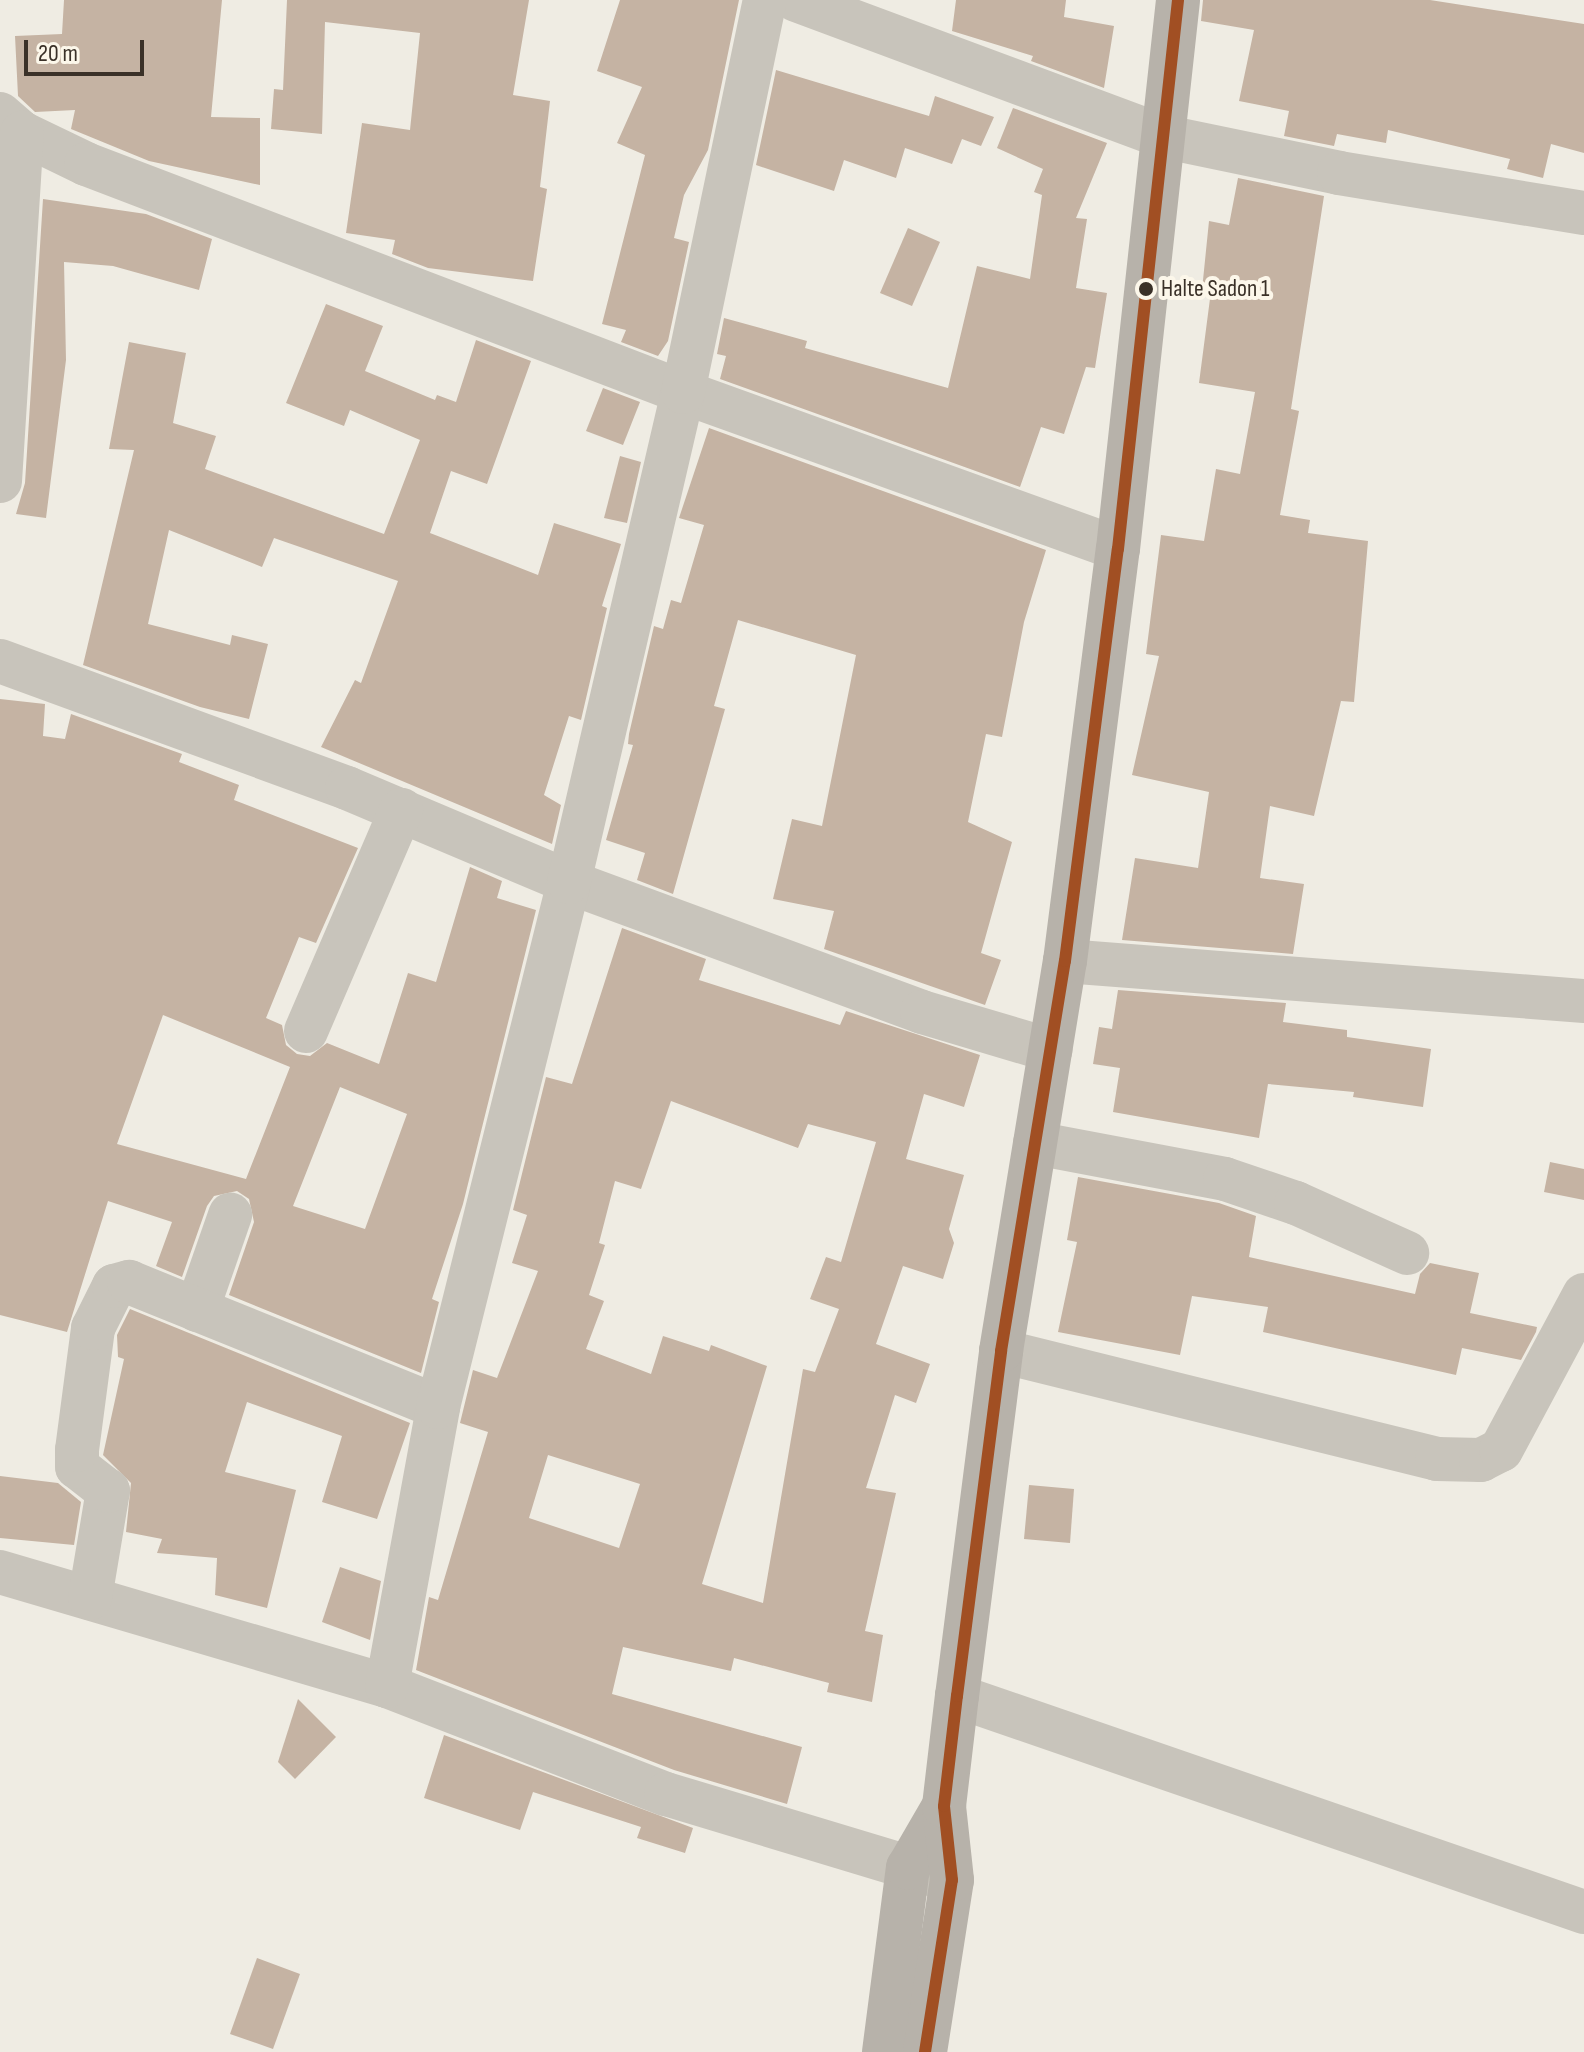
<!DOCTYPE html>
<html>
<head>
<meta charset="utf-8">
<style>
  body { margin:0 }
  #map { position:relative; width:1584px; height:2052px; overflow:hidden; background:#efece3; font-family:"Sofia Sans Condensed",sans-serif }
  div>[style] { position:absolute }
  .building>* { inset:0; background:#c5b3a3 }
  .minor>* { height:44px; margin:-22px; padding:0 22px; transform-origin:22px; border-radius:22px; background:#c8c4bb }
  .major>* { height:44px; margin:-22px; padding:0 22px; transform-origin:22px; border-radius:22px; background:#b7b2aa }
  .bus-1>* { height:12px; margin:-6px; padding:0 6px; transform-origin:6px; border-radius:6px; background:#a14f23 }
  .dots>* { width:22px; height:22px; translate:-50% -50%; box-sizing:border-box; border:4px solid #fcf7ea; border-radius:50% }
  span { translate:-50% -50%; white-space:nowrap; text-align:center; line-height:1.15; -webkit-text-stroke:8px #fcf7ea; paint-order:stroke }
  .bus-label { font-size:24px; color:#3a3128 }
  .left { translate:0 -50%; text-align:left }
  .scale { position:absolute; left:24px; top:40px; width:120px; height:36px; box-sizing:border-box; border:4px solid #3a3128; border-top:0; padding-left:10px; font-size:24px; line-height:28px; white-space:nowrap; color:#3a3128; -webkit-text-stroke:6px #fcf7ea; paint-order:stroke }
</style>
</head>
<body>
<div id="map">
  <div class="building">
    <div style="clip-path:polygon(64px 0,222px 0,211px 117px,260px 118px,260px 185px,149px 161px,71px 129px,75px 110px,35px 112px,18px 96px,15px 36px,62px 34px)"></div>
    <div style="clip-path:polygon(287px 0,529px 0,513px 95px,550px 101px,540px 187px,547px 189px,533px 281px,428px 268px,392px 254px,395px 240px,346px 233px,362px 123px,410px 130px,420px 33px,325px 22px,322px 134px,271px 129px,274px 89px,283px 90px)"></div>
    <div style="clip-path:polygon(620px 0,739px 0,708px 150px,684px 195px,674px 238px,689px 242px,668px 341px,658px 356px,621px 342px,626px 330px,602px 324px,645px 155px,617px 143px,642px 87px,597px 71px)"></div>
    <div style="clip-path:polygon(956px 0,1066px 0,1064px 17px,1114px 26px,1104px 88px,1031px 61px,1033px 56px,952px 31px)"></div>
    <div style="clip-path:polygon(1203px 0,1430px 0,1584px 24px,1584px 153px,1551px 144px,1543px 178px,1507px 169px,1510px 159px,1388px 130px,1386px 143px,1337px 134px,1334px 146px,1284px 136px,1289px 111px,1239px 101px,1254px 30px,1201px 21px)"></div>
    <div style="clip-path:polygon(776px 70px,929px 116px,935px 96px,994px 117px,981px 146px,962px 139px,952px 164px,905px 148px,896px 178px,844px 160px,834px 191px,756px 165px)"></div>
    <div style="clip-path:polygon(1013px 108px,1107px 143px,1076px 218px,1087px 219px,1076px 288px,1107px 293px,1095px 368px,1086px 367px,1064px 434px,1041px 427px,1020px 487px,720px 379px,726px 356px,717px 354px,724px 318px,807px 341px,805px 348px,948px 388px,977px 266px,1030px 279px,1042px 195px,1034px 192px,1043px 169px,997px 148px)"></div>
    <div style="clip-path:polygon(1238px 178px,1324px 196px,1291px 409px,1299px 411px,1280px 515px,1310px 520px,1308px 533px,1368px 541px,1354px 702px,1341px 701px,1314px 816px,1270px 806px,1260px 878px,1304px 884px,1293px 954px,1122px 940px,1135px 858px,1198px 868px,1209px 792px,1132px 775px,1159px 656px,1146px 654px,1161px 535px,1204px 541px,1216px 469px,1240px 474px,1255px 392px,1199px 383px,1211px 291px,1202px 290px,1209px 221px,1229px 225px)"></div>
    <div style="clip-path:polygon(43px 199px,146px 214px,212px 239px,199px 290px,113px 266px,64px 262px,66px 360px,46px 518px,16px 514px,25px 483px)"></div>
    <div style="clip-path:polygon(908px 228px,940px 242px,912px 306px,880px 293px)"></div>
    <div style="clip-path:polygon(326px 304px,383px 326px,365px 371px,435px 400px,437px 395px,456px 402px,476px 340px,531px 361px,487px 484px,451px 471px,430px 533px,538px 575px,554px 523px,621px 544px,602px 606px,607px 608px,581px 720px,569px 716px,544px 795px,561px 805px,552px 844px,321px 747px,355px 680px,361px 683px,398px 581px,274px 538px,262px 567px,169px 530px,148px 624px,230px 645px,232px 635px,268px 644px,249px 719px,200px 707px,83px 665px,134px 450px,109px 449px,129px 342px,186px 353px,173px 423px,216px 436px,205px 469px,384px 534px,420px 440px,350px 410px,344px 426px,286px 403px)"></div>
    <div style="clip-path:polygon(603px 388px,640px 402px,623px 445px,586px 431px)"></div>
    <div style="clip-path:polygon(709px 428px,1046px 550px,1024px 622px,1002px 737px,986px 734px,968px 822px,1012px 842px,981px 953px,1001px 960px,985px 1005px,824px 949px,834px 911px,773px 899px,792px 819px,822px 826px,856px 655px,738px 620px,714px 706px,725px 709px,673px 894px,637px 880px,645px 853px,606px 840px,633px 745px,628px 744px,629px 734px,654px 626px,663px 629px,671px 600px,681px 603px,704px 525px,679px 518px)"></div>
    <div style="clip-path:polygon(620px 456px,641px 462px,627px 523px,604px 518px)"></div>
    <div style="clip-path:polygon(evenodd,0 699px,45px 704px,43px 736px,65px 739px,71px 714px,182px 754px,179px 762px,239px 785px,234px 800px,358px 848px,316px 943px,299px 937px,266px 1018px,282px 1025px,286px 1045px,297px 1054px,310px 1056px,327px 1043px,379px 1064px,408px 973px,436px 982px,470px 867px,502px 881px,497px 898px,536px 910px,463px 1204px,432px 1299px,439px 1302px,421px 1373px,229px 1295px,254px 1222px,249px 1199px,237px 1191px,214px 1196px,207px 1206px,182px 1277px,156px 1266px,172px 1222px,108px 1201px,67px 1332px,0 1315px,0 699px,163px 1015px,290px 1067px,246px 1179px,117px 1144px,163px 1015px,0 699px,340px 1087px,407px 1114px,365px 1229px,293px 1206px,340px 1087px)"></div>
    <div style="clip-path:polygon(evenodd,622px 928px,706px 959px,699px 980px,840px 1025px,846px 1011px,980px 1055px,964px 1107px,924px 1094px,906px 1159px,964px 1175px,949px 1229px,954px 1243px,943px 1279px,903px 1266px,876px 1344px,930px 1364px,916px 1403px,895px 1395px,866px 1488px,896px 1493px,865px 1631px,883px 1635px,872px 1702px,827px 1692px,829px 1683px,734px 1658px,731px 1671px,623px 1647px,612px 1694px,802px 1747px,787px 1804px,674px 1770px,416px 1670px,429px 1597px,438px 1600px,488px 1432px,460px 1423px,473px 1370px,497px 1378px,538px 1271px,512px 1263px,527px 1215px,513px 1210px,546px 1077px,572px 1084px,622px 928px,671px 1101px,798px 1148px,808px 1124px,876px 1142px,841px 1262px,826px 1257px,810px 1299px,839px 1309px,815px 1372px,803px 1369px,763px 1603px,702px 1584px,767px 1366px,711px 1345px,709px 1351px,663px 1336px,651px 1374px,586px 1349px,604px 1301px,589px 1295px,605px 1245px,599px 1243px,615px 1181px,641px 1189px,671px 1101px,622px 928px,548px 1455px,640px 1484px,619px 1548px,529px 1518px,548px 1455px)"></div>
    <div style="clip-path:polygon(1118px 990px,1286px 1003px,1283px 1022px,1347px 1030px,1347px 1037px,1431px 1049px,1423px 1107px,1353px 1097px,1354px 1092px,1268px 1084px,1259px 1138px,1113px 1112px,1120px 1068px,1093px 1064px,1099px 1027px,1112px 1029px)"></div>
    <div style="clip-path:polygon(1550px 1162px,1584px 1169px,1584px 1200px,1544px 1192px)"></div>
    <div style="clip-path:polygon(1078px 1177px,1219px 1203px,1256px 1216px,1249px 1257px,1415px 1294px,1420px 1274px,1430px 1263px,1479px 1273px,1470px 1313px,1537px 1327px,1536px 1332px,1521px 1360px,1462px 1348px,1456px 1375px,1263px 1332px,1268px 1307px,1192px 1296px,1180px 1355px,1058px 1332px,1077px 1242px,1067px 1240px)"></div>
    <div style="clip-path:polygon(130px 1309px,410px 1423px,377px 1519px,322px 1502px,342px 1436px,247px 1402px,225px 1472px,296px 1490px,267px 1608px,215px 1595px,217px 1558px,157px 1553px,162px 1539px,126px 1532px,131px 1483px,103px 1455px,124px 1359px,118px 1357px,117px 1335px)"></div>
    <div style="clip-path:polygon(0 1476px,58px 1483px,81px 1502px,74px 1545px,0 1538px)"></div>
    <div style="clip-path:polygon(1029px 1485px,1074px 1489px,1070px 1543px,1024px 1539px)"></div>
    <div style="clip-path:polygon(340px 1567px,381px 1581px,370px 1640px,322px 1622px)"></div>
    <div style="clip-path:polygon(298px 1699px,336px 1737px,295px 1779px,278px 1762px)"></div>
    <div style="clip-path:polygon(444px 1735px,693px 1828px,685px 1853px,637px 1838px,641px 1827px,533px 1792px,520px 1830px,424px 1798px)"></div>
    <div style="clip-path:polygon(257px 1958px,300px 1974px,273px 2049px,230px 2034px)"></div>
  </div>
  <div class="minor">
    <div style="left:796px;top:0;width:390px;rotate:20.4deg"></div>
    <div style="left:1161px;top:136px;width:182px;rotate:11.7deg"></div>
    <div style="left:1339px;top:173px;width:248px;rotate:9.3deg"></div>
    <div style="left:0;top:114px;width:29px;rotate:41deg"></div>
    <div style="left:22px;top:133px;width:71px;rotate:25.8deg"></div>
    <div style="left:86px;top:164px;width:639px;rotate:20.9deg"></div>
    <div style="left:683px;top:392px;width:462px;rotate:19.8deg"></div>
    <div style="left:0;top:481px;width:349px;rotate:-86.4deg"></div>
    <div style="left:0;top:661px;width:370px;rotate:20.1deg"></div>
    <div style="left:347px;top:788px;width:241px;rotate:22.9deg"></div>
    <div style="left:569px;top:882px;width:376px;rotate:20.2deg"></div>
    <div style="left:922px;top:1012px;width:134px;rotate:16.5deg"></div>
    <div style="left:1065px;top:961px;width:521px;rotate:4.41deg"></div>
    <div style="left:306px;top:1031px;width:241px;rotate:-66.7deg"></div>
    <div style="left:1035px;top:1143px;width:193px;rotate:10.7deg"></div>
    <div style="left:1225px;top:1179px;width:75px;rotate:18.7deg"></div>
    <div style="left:1296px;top:1203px;width:122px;rotate:24.2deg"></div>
    <div style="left:197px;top:1310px;width:101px;rotate:-70.8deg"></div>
    <div style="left:1001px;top:1351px;width:449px;rotate:13.9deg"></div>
    <div style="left:1437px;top:1459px;width:44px;rotate:1.3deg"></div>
    <div style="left:1481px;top:1460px;width:22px;rotate:-27deg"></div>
    <div style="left:1501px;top:1450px;width:176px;rotate:-61.8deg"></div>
    <div style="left:0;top:1572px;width:403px;rotate:16.4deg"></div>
    <div style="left:387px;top:1686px;width:299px;rotate:21.2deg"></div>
    <div style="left:666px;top:1794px;width:291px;rotate:16.8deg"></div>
    <div style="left:90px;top:1598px;width:109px;rotate:-80.5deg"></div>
    <div style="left:108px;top:1491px;width:39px;rotate:-142deg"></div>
    <div style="left:77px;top:1467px;width:17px;rotate:-90deg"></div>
    <div style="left:77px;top:1450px;width:123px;rotate:-82.5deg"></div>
    <div style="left:93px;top:1328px;width:47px;rotate:-63.4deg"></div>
    <div style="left:114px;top:1286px;width:16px;rotate:-15deg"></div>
    <div style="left:129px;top:1282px;width:333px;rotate:22deg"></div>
    <div style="left:387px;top:1686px;width:284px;rotate:-79.6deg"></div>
    <div style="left:438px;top:1407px;width:541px;rotate:-75.99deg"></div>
    <div style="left:569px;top:882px;width:503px;rotate:-76.9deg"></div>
    <div style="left:683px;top:392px;width:400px;rotate:-78.2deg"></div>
    <div style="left:957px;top:1696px;width:663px;rotate:19.01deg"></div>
  </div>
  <div class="major">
    <div style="left:884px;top:2052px;width:186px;rotate:-82.6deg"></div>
    <div style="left:908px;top:1868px;width:72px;rotate:-59.9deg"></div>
    <div style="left:925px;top:2052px;width:174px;rotate:-81.1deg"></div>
    <div style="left:952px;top:1880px;width:74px;rotate:-96.2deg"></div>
    <div style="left:944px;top:1806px;width:111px;rotate:-83.3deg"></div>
    <div style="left:957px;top:1696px;width:348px;rotate:-82.7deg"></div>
    <div style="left:1001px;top:1351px;width:395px;rotate:-80.7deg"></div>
    <div style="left:1065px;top:961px;width:415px;rotate:-82.7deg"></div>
    <div style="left:1118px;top:549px;width:552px;rotate:-83.76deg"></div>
  </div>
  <div class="bus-1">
    <div style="left:925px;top:2052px;width:174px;rotate:-81.1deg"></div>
    <div style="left:952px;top:1880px;width:74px;rotate:-96.2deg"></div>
    <div style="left:944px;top:1806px;width:111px;rotate:-83.3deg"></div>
    <div style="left:957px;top:1696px;width:348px;rotate:-82.7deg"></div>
    <div style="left:1001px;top:1351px;width:395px;rotate:-80.7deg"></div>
    <div style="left:1065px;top:961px;width:415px;rotate:-82.7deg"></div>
    <div style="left:1118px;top:549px;width:552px;rotate:-83.76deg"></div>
  </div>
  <div class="dots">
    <div style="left:1146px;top:289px;background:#3a3128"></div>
  </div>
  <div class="bus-label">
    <span class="left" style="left:1161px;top:289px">Halte Sadon 1</span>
  </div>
  <div class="scale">20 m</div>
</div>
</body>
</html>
